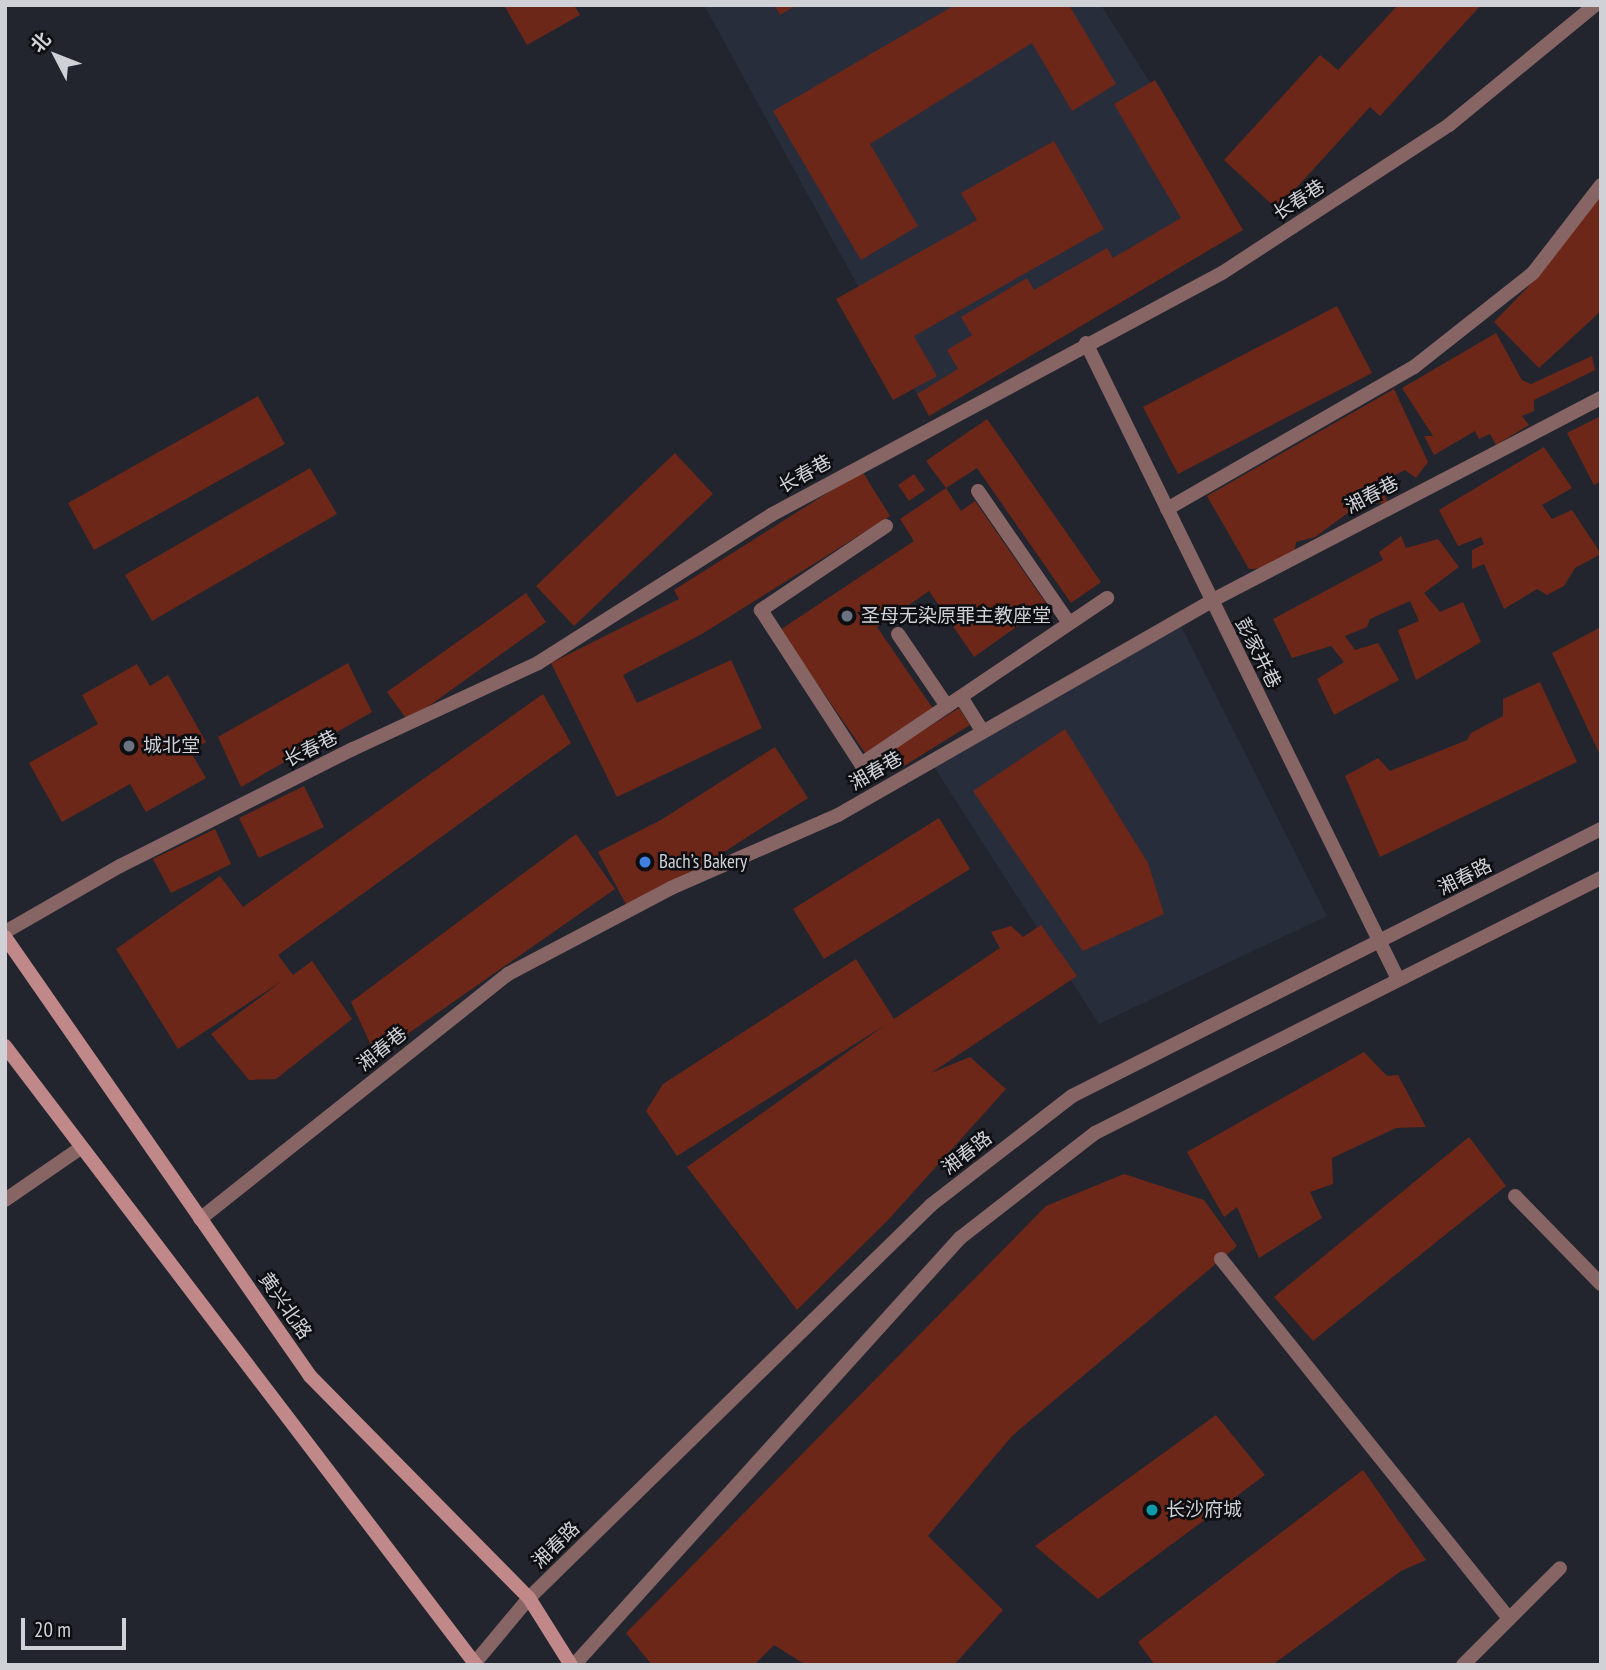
<!DOCTYPE html>
<html>
<head>
<meta charset="utf-8">
<style>
  body { margin:0 }
  #map { position:relative; width:1606px; height:1670px; overflow:hidden; background:#22252e; font-family:"PT Sans Narrow","Noto Sans SC",sans-serif }
  div>[style] { position:absolute }
  .built>* { inset:0; background:#282d3b }
  .building>* { inset:0; background:#6c2719 }
  .service>* { height:14px; margin:-7px; padding:0 7px; transform-origin:7px; border-radius:7px; background:#886565 }
  .minor>* { height:14px; margin:-7px; padding:0 7px; transform-origin:7px; border-radius:7px; background:#886565 }
  .tertiary>* { height:14px; margin:-7px; padding:0 7px; transform-origin:7px; border-radius:7px; background:#886565 }
  .secondary>* { height:14px; margin:-7px; padding:0 7px; transform-origin:7px; border-radius:7px; background:#c18889 }
  .dots>* { width:19px; height:19px; translate:-50% -50%; box-sizing:border-box; border:4px solid #0d0e12; border-radius:50% }
  span { translate:-50% -50%; white-space:nowrap; text-align:center; line-height:1.15; -webkit-text-stroke:5px #0d0e12; paint-order:stroke }
  .street-label { font-size:19px; color:#cfd1d7 }
  .poi-label { font-size:19px; color:#cfd1d7 }
  .left { translate:0 -50%; text-align:left }
  .frame { position:absolute; inset:0; border:7px solid #cfd1d7; pointer-events:none }
  .north { position:absolute; left:21px; top:21px; width:70px; height:70px; -webkit-text-stroke:5px #0d0e12; paint-order:stroke; rotate:312deg; font-size:19px; font-weight:700; line-height:28px; text-align:center; color:#cfd1d7 }
  .north::after { content:''; display:block; margin:auto; width:24px; height:32px; background:#cfd1d7; clip-path:polygon(50% 0,100% 100%,50% 72%,0 100%) }
  .scale { position:absolute; left:21px; top:1618px; width:105px; height:32px; box-sizing:border-box; border:4px solid #cfd1d7; border-top:0; padding-left:9px; font-size:21px; line-height:24px; white-space:nowrap; color:#cfd1d7; -webkit-text-stroke:5px #0d0e12; paint-order:stroke }
</style>
</head>
<body>
<div id="map">
  <div class="built">
    <div style="clip-path:polygon(704px 5px,1101px 5px,1243px 230px,917px 394px)"></div>
    <div style="clip-path:polygon(1178px 620px,1327px 916px,1099px 1024px,931px 762px)"></div>
  </div>
  <div class="building">
    <div style="clip-path:polygon(504px 5px,574px 5px,580px 15px,527px 45px)"></div>
    <div style="clip-path:polygon(774px 5px,797px 5px,780px 15px)"></div>
    <div style="clip-path:polygon(955px 5px,1069px 5px,1116px 84px,1072px 111px,1032px 43px,870px 144px,918px 226px,861px 260px,773px 111px)"></div>
    <div style="clip-path:polygon(1398px 5px,1481px 5px,1380px 116px,1370px 107px,1277px 209px,1224px 160px,1320px 55px,1338px 70px)"></div>
    <div style="clip-path:polygon(1155px 80px,1243px 230px,929px 416px,917px 394px,958px 369px,947px 350px,972px 335px,961px 317px,1027px 278px,1034px 290px,1107px 248px,1113px 258px,1181px 218px,1114px 104px)"></div>
    <div style="clip-path:polygon(1054px 141px,1104px 229px,914px 336px,937px 376px,893px 400px,836px 299px,977px 220px,961px 193px)"></div>
    <div style="clip-path:polygon(1601px 185px,1601px 311px,1539px 368px,1494px 322px,1528px 287px)"></div>
    <div style="clip-path:polygon(1337px 306px,1372px 373px,1178px 474px,1143px 407px)"></div>
    <div style="clip-path:polygon(1496px 333px,1522px 380px,1531px 384px,1592px 356px,1595px 370px,1534px 400px,1534px 411px,1522px 416px,1529px 425px,1496px 445px,1490px 434px,1479px 439px,1475px 431px,1434px 455px,1424px 436px,1433px 436px,1402px 388px)"></div>
    <div style="clip-path:polygon(1394px 389px,1428px 462px,1416px 478px,1405px 470px,1380px 483px,1388px 503px,1360px 504px,1315px 537px,1296px 542px,1294px 555px,1272px 568px,1249px 569px,1207px 496px)"></div>
    <div style="clip-path:polygon(258px 396px,285px 444px,94px 550px,68px 503px)"></div>
    <div style="clip-path:polygon(1601px 416px,1601px 481px,1594px 485px,1567px 433px)"></div>
    <div style="clip-path:polygon(987px 419px,1101px 582px,1071px 603px,977px 468px,946px 488px,926px 461px)"></div>
    <div style="clip-path:polygon(1544px 447px,1572px 488px,1542px 505px,1552px 519px,1572px 510px,1601px 554px,1575px 568px,1564px 586px,1547px 595px,1537px 589px,1504px 609px,1484px 564px,1472px 569px,1472px 550px,1484px 544px,1481px 537px,1458px 546px,1439px 510px)"></div>
    <div style="clip-path:polygon(675px 453px,713px 494px,574px 626px,536px 586px)"></div>
    <div style="clip-path:polygon(310px 468px,337px 514px,152px 621px,125px 575px)"></div>
    <div style="clip-path:polygon(862px 471px,890px 516px,702px 634px,623px 675px,637px 703px,731px 660px,762px 728px,617px 797px,551px 663px,679px 599px,674px 590px)"></div>
    <div style="clip-path:polygon(914px 474px,925px 490px,909px 501px,898px 485px)"></div>
    <div style="clip-path:polygon(946px 488px,961px 511px,975px 501px,1047px 605px,974px 657px,929px 591px,877px 627px,934px 710px,868px 757px,780px 630px,914px 541px,900px 519px)"></div>
    <div style="clip-path:polygon(1401px 536px,1406px 548px,1438px 539px,1459px 567px,1424px 593px,1440px 612px,1463px 602px,1481px 642px,1416px 680px,1398px 630px,1419px 621px,1410px 601px,1370px 619px,1367px 627px,1345px 636px,1355px 650px,1378px 643px,1399px 680px,1334px 715px,1317px 679px,1344px 662px,1331px 646px,1292px 658px,1273px 619px,1383px 560px,1379px 552px)"></div>
    <div style="clip-path:polygon(526px 593px,546px 622px,408px 721px,387px 692px)"></div>
    <div style="clip-path:polygon(1601px 627px,1601px 757px,1552px 653px)"></div>
    <div style="clip-path:polygon(348px 663px,372px 712px,241px 787px,218px 737px)"></div>
    <div style="clip-path:polygon(137px 664px,150px 686px,168px 675px,206px 742px,190px 751px,206px 778px,146px 812px,130px 784px,62px 822px,29px 763px,98px 724px,82px 695px)"></div>
    <div style="clip-path:polygon(1540px 682px,1577px 762px,1380px 857px,1345px 776px,1378px 758px,1390px 771px,1467px 740px,1471px 733px,1503px 716px,1503px 699px)"></div>
    <div style="clip-path:polygon(543px 694px,571px 743px,278px 955px,293px 975px,312px 961px,352px 1019px,276px 1079px,249px 1080px,211px 1034px,282px 981px,178px 1049px,116px 949px,220px 876px,243px 907px)"></div>
    <div style="clip-path:polygon(959px 708px,970px 725px,904px 766px,893px 749px)"></div>
    <div style="clip-path:polygon(1065px 729px,1148px 863px,1164px 914px,1083px 951px,973px 791px)"></div>
    <div style="clip-path:polygon(775px 747px,808px 798px,693px 872px,628px 908px,598px 852px,661px 820px)"></div>
    <div style="clip-path:polygon(304px 786px,324px 827px,259px 858px,239px 818px)"></div>
    <div style="clip-path:polygon(939px 818px,970px 869px,824px 959px,793px 909px)"></div>
    <div style="clip-path:polygon(215px 829px,231px 864px,171px 893px,153px 859px)"></div>
    <div style="clip-path:polygon(576px 834px,615px 889px,376px 1056px,351px 1002px)"></div>
    <div style="clip-path:polygon(1041px 925px,1077px 976px,931px 1073px,970px 1057px,1006px 1089px,888px 1220px,797px 1310px,687px 1167px,885px 1025px,677px 1156px,646px 1111px,663px 1084px,856px 959px,894px 1019px,1000px 948px,991px 932px,1011px 926px,1023px 937px)"></div>
    <div style="clip-path:polygon(1364px 1052px,1387px 1076px,1398px 1075px,1426px 1127px,1396px 1128px,1332px 1158px,1333px 1184px,1310px 1192px,1322px 1218px,1259px 1258px,1237px 1207px,1224px 1217px,1187px 1152px)"></div>
    <div style="clip-path:polygon(1469px 1137px,1506px 1186px,1313px 1341px,1274px 1297px)"></div>
    <div style="clip-path:polygon(1124px 1174px,1204px 1200px,1237px 1246px,1012px 1436px,928px 1536px,1003px 1610px,954px 1665px,806px 1665px,774px 1645px,754px 1665px,652px 1665px,626px 1633px,1046px 1206px)"></div>
    <div style="clip-path:polygon(1216px 1415px,1265px 1475px,1098px 1599px,1035px 1546px)"></div>
    <div style="clip-path:polygon(1363px 1470px,1426px 1560px,1401px 1571px,1272px 1665px,1155px 1665px,1138px 1642px)"></div>
  </div>
  <div class="service">
    <div style="left:1086px;top:343px;width:708px;rotate:63.87deg"></div>
    <div style="left:978px;top:491px;width:160px;rotate:55.4deg"></div>
    <div style="left:1167px;top:509px;width:285px;rotate:-29.9deg"></div>
    <div style="left:1414px;top:367px;width:152px;rotate:-38.3deg"></div>
    <div style="left:1533px;top:273px;width:111px;rotate:-52.3deg"></div>
    <div style="left:886px;top:526px;width:151px;rotate:146.1deg"></div>
    <div style="left:761px;top:610px;width:184px;rotate:57deg"></div>
    <div style="left:861px;top:764px;width:297px;rotate:-34deg"></div>
    <div style="left:898px;top:634px;width:87px;rotate:55.8deg"></div>
    <div style="left:961px;top:697px;width:41px;rotate:57.8deg"></div>
    <div style="left:200px;top:1219px;width:394px;rotate:-38.5deg"></div>
    <div style="left:508px;top:974px;width:184px;rotate:-27.8deg"></div>
    <div style="left:671px;top:888px;width:182px;rotate:-23.6deg"></div>
    <div style="left:838px;top:815px;width:430px;rotate:-29.8deg"></div>
    <div style="left:1211px;top:601px;width:440px;rotate:-27.5deg"></div>
  </div>
  <div class="minor">
    <div style="left:5px;top:932px;width:133px;rotate:-29.9deg"></div>
    <div style="left:120px;top:866px;width:261px;rotate:-26.7deg"></div>
    <div style="left:353px;top:749px;width:204px;rotate:-24.9deg"></div>
    <div style="left:538px;top:663px;width:276px;rotate:-32.4deg"></div>
    <div style="left:771px;top:515px;width:512px;rotate:-28.22deg"></div>
    <div style="left:1222px;top:273px;width:271px;rotate:-33.1deg"></div>
    <div style="left:1449px;top:125px;width:189px;rotate:-39.4deg"></div>
    <div style="left:1515px;top:1196px;width:123px;rotate:45.7deg"></div>
    <div style="left:5px;top:1200px;width:93px;rotate:-34.5deg"></div>
    <div style="left:1221px;top:1259px;width:461px;rotate:51.3deg"></div>
    <div style="left:1463px;top:1665px;width:137px;rotate:-45deg"></div>
  </div>
  <div class="tertiary">
    <div style="left:473px;top:1665px;width:87px;rotate:-50.1deg"></div>
    <div style="left:529px;top:1598px;width:562px;rotate:-44.35deg"></div>
    <div style="left:931px;top:1205px;width:178px;rotate:-37.7deg"></div>
    <div style="left:1072px;top:1096px;width:593px;rotate:-26.78deg"></div>
    <div style="left:574px;top:1665px;width:576px;rotate:-47.89deg"></div>
    <div style="left:960px;top:1238px;width:171px;rotate:-37.9deg"></div>
    <div style="left:1095px;top:1133px;width:567px;rotate:-26.75deg"></div>
  </div>
  <div class="secondary">
    <div style="left:5px;top:937px;width:535px;rotate:55.21deg"></div>
    <div style="left:310px;top:1376px;width:312px;rotate:45.4deg"></div>
    <div style="left:529px;top:1598px;width:79px;rotate:57.9deg"></div>
    <div style="left:5px;top:1046px;width:778px;rotate:52.73deg"></div>
  </div>
  <div class="dots">
    <div style="left:847px;top:616px;background:#6b7280"></div>
    <div style="left:129px;top:746px;background:#6b7280"></div>
    <div style="left:645px;top:862px;background:#3f7fe0"></div>
    <div style="left:1152px;top:1510px;background:#0f9aa8"></div>
  </div>
  <div class="street-label">
    <span style="left:1299px;top:200px;rotate:-33deg">长春巷</span>
    <span style="left:805px;top:474px;rotate:-29deg">长春巷</span>
    <span style="left:1372px;top:495px;rotate:-28deg">湘春巷</span>
    <span style="left:1258px;top:653px;rotate:63deg">彭家并巷</span>
    <span style="left:311px;top:749px;rotate:-27deg">长春巷</span>
    <span style="left:876px;top:771px;rotate:-30deg">湘春巷</span>
    <span style="left:1465px;top:877px;rotate:-27deg">湘春路</span>
    <span style="left:382px;top:1049px;rotate:-39deg">湘春巷</span>
    <span style="left:967px;top:1153px;rotate:-38deg">湘春路</span>
    <span style="left:285px;top:1306px;rotate:55deg">黄兴北路</span>
    <span style="left:556px;top:1545px;rotate:-44deg">湘春路</span>
  </div>
  <div class="poi-label">
    <span class="left" style="left:861px;top:616px">圣母无染原罪主教座堂</span>
    <span class="left" style="left:143px;top:746px">城北堂</span>
    <span class="left" style="left:659px;top:862px">Bach’s Bakery</span>
    <span class="left" style="left:1166px;top:1510px">长沙府城</span>
  </div>
  <div class="frame"></div>
  <div class="north">北</div>
  <div class="scale">20 m</div>
</div>
</body>
</html>
